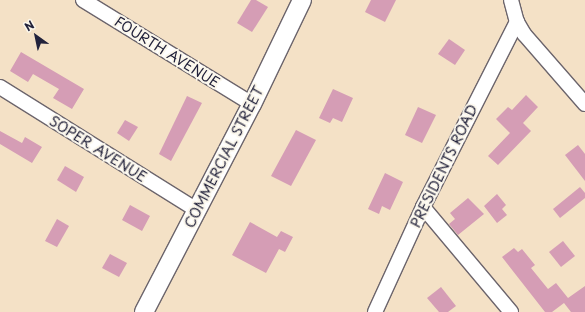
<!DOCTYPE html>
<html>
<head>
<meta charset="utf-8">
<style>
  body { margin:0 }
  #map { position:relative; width:585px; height:312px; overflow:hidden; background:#f4e1c6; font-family:"Playpen Sans",sans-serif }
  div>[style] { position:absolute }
  .building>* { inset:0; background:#d59db5 }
  .roads { filter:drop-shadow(1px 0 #6c656c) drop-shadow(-1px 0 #6c656c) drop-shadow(0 1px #6c656c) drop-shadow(0 -1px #6c656c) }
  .minor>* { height:14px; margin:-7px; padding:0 7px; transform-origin:7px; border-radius:7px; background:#fff }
  .major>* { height:18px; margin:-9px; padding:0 9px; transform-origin:9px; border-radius:9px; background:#fff }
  span { translate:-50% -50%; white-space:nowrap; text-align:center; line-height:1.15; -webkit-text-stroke:4px #fbf7ec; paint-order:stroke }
  .street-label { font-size:14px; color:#22223b }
  .north { position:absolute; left:16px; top:16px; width:40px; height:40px; -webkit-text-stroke:3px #fbf7ec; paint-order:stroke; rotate:327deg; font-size:11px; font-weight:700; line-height:16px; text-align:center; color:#22223b }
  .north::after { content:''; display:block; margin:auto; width:14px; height:18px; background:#22223b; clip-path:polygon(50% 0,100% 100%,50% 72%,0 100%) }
</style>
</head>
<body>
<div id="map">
  <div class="building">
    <div style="clip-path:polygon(251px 0,256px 0,268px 7px,252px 32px,237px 23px)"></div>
    <div style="clip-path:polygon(371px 0,396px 0,385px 22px,365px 12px)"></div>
    <div style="clip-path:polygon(449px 39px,465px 50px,455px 65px,438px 54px)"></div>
    <div style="clip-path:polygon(21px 52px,84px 89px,72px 109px,53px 98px,59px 89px,33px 74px,28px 82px,10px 71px)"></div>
    <div style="clip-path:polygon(333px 89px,353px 98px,342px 122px,333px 118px,330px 123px,319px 118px)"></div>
    <div style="clip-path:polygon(526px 95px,538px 107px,523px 123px,531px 131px,498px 165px,488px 156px,510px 133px,496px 119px,508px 107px,512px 110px)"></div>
    <div style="clip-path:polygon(187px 96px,202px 103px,171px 161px,159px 154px)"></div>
    <div style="clip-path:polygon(418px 107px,436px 115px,422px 143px,405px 135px)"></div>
    <div style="clip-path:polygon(125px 120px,138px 127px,129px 141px,117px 133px)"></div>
    <div style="clip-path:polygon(296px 130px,316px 140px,291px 186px,271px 176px)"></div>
    <div style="clip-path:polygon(0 131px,22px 143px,25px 137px,42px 147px,32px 163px,0 144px)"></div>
    <div style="clip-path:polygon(578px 145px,585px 154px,585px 181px,565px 155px)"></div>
    <div style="clip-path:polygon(65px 166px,84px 177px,76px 192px,57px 180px)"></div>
    <div style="clip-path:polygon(385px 173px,403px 182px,390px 210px,382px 206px,379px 214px,368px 209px)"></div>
    <div style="clip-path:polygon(580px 187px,585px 193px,585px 198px,560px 218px,553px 209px)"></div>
    <div style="clip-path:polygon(497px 194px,506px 205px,502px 209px,507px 215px,497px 223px,484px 206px)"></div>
    <div style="clip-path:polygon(468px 198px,484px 214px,458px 235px,449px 224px,455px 219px,450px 213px)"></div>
    <div style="clip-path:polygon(130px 205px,150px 216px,142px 231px,122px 220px)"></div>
    <div style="clip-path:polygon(57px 219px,69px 226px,57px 247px,45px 241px)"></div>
    <div style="clip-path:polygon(250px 222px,277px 237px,281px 231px,293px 237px,285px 252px,279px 249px,266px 273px,232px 255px)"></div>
    <div style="clip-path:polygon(563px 241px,575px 256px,561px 267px,549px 252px)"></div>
    <div style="clip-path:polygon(514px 248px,518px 252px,522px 249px,535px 265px,531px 268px,548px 289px,556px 283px,568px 298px,585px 286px,585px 312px,571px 312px,564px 303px,552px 312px,545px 312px,502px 257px)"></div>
    <div style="clip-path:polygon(110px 254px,127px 263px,119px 277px,102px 268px)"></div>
    <div style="clip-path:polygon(441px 287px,456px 306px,448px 312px,439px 312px,427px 298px)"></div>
  </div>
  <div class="roads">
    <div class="minor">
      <div style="left:83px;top:0;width:198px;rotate:31.6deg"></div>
      <div style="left:511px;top:0;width:23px;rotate:75deg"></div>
      <div style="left:517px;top:22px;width:14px;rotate:60deg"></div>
      <div style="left:524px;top:34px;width:93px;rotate:48.9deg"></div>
      <div style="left:0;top:87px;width:232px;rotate:32deg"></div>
      <div style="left:423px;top:207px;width:137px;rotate:50deg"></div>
      <div style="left:375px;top:312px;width:115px;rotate:-65.4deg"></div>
      <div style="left:423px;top:207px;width:208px;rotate:-63.1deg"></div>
    </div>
    <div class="major">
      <div style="left:144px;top:312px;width:234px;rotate:-62.6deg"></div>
      <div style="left:252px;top:104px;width:115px;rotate:-64.3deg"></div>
    </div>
  </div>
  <div class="street-label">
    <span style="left:167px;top:52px;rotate:32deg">FOURTH AVENUE</span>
    <span style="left:98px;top:149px;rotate:32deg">SOPER AVENUE</span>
    <span style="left:224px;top:157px;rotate:-63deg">COMMERCIAL STREET</span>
    <span style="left:444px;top:166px;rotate:-64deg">PRESIDENTS ROAD</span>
  </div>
  <div class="north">N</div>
</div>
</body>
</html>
